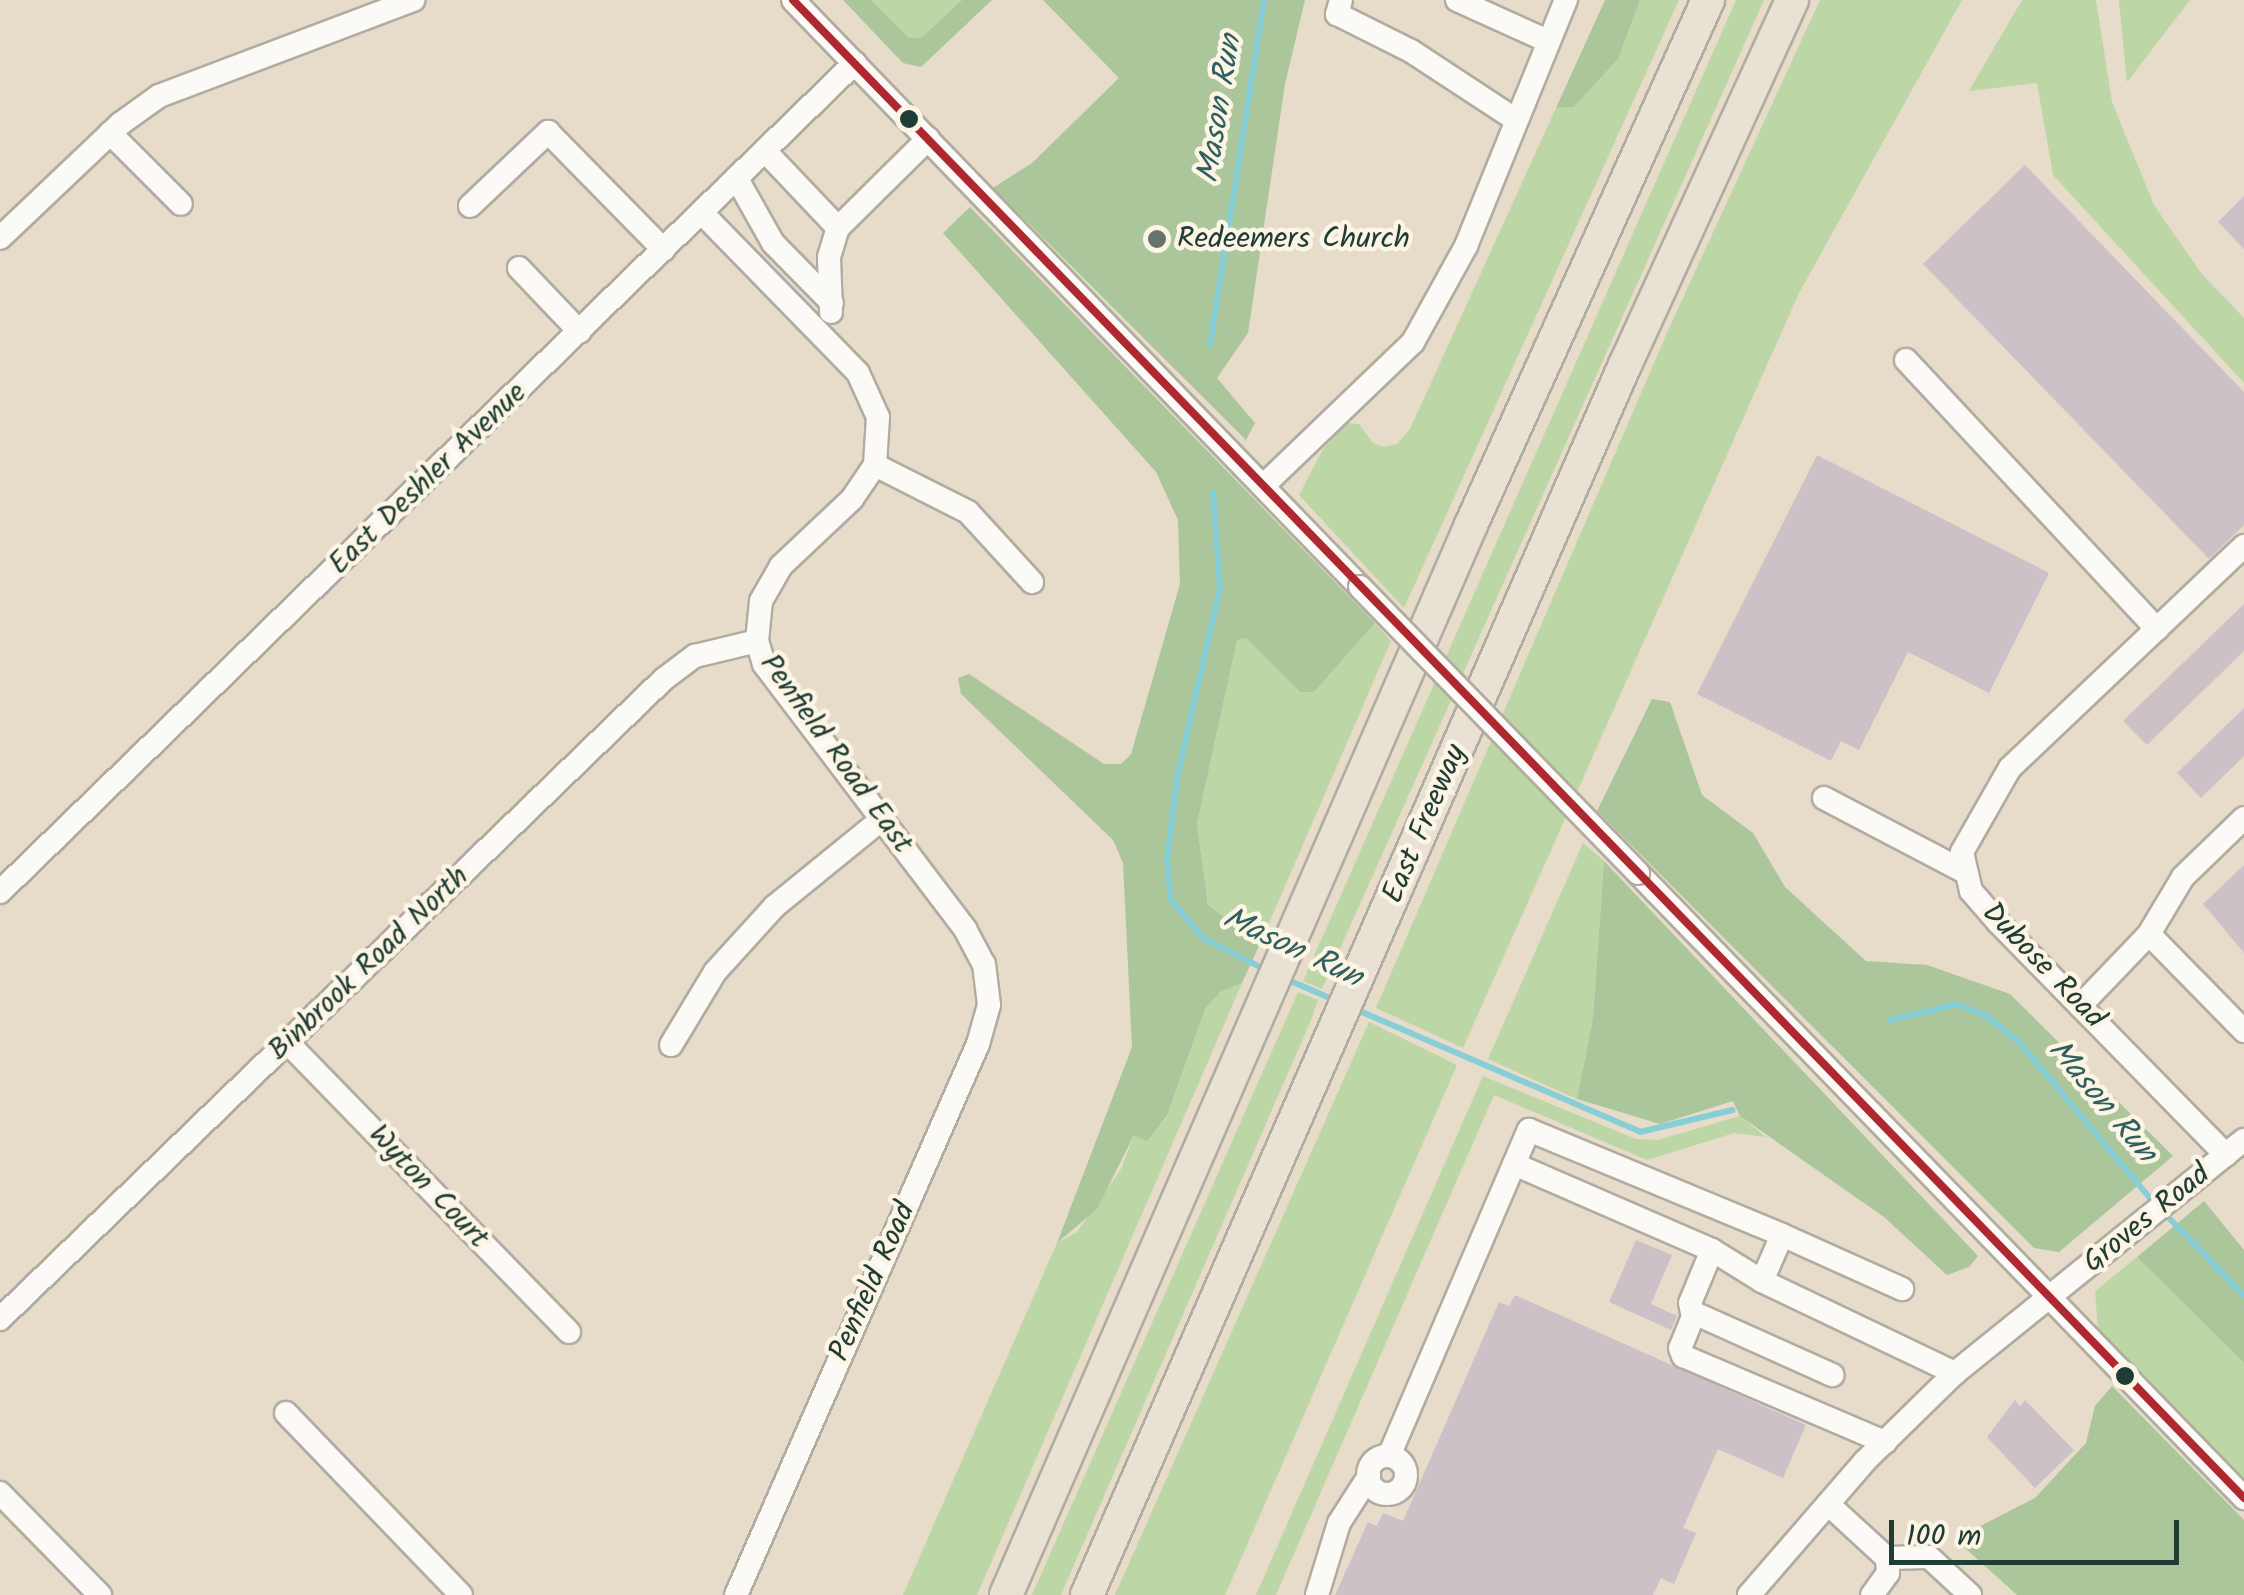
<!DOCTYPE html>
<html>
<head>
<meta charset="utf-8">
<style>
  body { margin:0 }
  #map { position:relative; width:2244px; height:1595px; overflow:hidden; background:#e7dbca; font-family:Kalam,sans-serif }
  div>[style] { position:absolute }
  .green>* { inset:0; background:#bcd6a5 }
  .forest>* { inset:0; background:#abc69a }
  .stream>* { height:6px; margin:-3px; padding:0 3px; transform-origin:3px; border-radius:3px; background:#88ced6 }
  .building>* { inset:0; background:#ccc1c6 }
  .roads { filter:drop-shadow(2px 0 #b1aca0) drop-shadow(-2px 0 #b1aca0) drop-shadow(0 2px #b1aca0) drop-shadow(0 -2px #b1aca0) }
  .minor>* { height:22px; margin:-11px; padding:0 11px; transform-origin:11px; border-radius:11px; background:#fbfaf7 }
  .minor>.ring { margin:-11px; padding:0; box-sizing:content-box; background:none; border:22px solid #fbfaf7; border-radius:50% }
  .highway>* { height:32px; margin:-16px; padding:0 16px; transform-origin:16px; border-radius:16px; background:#eae1d5 }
  .bridges { filter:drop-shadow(2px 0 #b1aca0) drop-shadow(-2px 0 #b1aca0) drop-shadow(0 2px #b1aca0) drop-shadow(0 -2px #b1aca0) }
  .minor-bridge>* { height:22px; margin:-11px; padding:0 11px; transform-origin:11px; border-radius:11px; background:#fbfaf7 }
  .bus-1>* { height:8px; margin:-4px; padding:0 4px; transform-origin:4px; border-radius:4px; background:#af272f }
  .dots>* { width:28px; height:28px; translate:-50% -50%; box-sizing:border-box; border:5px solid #fcf5e5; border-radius:50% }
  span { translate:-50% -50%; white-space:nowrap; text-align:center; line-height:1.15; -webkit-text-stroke:9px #fcf5e5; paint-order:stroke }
  .poi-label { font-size:30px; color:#1f3d34 }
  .left { translate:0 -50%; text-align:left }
  .street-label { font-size:30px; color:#1f3d34 }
  .water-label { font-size:32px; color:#2f605e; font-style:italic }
  .scale { position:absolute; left:1889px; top:1520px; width:290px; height:45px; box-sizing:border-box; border:5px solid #1f3d34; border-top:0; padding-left:12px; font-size:30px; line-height:35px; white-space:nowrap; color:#1f3d34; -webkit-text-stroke:8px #fcf5e5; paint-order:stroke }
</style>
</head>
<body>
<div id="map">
  <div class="green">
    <div style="clip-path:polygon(871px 0,962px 0,922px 37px,909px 38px)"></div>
    <div style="clip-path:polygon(1640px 0,1679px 0,1404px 608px,1299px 495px,1323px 449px,1347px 423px,1359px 424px,1373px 443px,1384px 447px,1397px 444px,1410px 429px,1556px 108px,1574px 107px,1618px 59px)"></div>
    <div style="clip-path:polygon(1736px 0,1764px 0,1322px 989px,1303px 981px)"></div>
    <div style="clip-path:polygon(1820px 0,1962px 0,1798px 295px,1463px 1048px,1376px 1008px,1670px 326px)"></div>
    <div style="clip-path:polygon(2022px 0,2096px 0,2112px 102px,2154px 205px,2201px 273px,2244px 318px,2244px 383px,2053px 175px,2037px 83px,1969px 91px)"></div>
    <div style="clip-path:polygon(2119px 0,2190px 0,2127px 82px,2119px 1px)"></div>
    <div style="clip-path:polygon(1375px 623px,1391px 641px,1260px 944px,1208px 905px,1197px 824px,1237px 640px,1246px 638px,1300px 692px,1314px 692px)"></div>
    <div style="clip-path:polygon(1583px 843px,1604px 861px,1593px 1018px,1577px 1099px,1488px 1059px)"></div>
    <div style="clip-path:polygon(1242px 983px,977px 1595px,903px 1595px,1057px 1243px,1077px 1232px,1121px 1169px,1134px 1135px,1147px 1140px,1167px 1117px,1205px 1009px,1220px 992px)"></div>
    <div style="clip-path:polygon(1298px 992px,1318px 1000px,1311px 1020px,1061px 1595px,1032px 1595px)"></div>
    <div style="clip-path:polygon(1369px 1022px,1457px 1065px,1225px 1595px,1115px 1595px)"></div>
    <div style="clip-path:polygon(1483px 1076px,1636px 1139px,1658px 1140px,1740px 1116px,1766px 1137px,1734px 1133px,1647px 1160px,1494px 1095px,1276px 1595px,1256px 1595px)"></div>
    <div style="clip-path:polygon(2137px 1257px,2244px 1363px,2244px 1483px,2098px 1329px,2095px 1291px)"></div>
  </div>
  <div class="forest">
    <div style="clip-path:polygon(843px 0,871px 0,909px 38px,922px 37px,962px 0,992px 0,921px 67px,903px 63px)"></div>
    <div style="clip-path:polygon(1043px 0,1305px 0,1285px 84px,1248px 333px,1217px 378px,1255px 423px,1246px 440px,993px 188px,1032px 163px,1119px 78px)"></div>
    <div style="clip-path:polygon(1605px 0,1640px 0,1618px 59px,1574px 107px,1556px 108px)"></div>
    <div style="clip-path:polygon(970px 207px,1375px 623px,1314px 692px,1300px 692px,1246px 638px,1237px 640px,1197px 824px,1208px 905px,1260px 944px,1242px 983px,1220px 992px,1205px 1009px,1167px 1116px,1147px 1141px,1134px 1135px,1097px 1209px,1057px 1243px,1132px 1047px,1123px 863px,1113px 840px,961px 694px,958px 678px,969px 674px,1104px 764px,1121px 764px,1131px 754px,1180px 584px,1178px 520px,1156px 472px,943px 233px)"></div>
    <div style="clip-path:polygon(1652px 699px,1670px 702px,1702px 795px,1753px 833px,1785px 887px,1866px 961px,1927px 965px,2010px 994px,2173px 1156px,2059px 1252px,2034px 1248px,1597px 811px)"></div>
    <div style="clip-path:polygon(1604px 861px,1978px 1256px,1969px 1267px,1947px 1275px,1884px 1217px,1740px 1116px,1733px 1101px,1660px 1124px,1577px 1099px,1593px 1018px)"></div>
    <div style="clip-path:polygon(2204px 1201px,2244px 1250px,2244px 1363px,2137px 1257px)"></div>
    <div style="clip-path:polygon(2112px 1386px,2244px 1520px,2244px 1595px,2017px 1595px,1955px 1539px,2035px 1498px,2086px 1443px,2095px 1406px)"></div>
  </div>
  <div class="stream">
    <div style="left:1210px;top:345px;width:349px;rotate:-81.1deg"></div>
    <div style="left:1213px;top:492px;width:96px;rotate:85.8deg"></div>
    <div style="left:1220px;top:588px;width:190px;rotate:102.8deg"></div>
    <div style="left:1178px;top:773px;width:87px;rotate:97.3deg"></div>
    <div style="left:1167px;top:859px;width:41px;rotate:84.4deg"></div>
    <div style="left:1171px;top:900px;width:50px;rotate:49.9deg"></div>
    <div style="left:1203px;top:938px;width:71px;rotate:26.9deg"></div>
    <div style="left:1286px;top:979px;width:52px;rotate:23.6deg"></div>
    <div style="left:1355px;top:1009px;width:310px;rotate:23.3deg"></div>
    <div style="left:1640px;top:1132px;width:95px;rotate:-13.4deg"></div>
    <div style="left:1890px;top:1020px;width:69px;rotate:-13.4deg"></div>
    <div style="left:1957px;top:1004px;width:31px;rotate:22deg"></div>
    <div style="left:1986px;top:1016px;width:42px;rotate:38.2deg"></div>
    <div style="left:2019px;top:1042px;width:212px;rotate:50deg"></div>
    <div style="left:2164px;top:1213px;width:115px;rotate:45.7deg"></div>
  </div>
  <div class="building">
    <div style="clip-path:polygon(2025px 165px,2244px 392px,2244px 525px,2209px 559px,1923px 264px)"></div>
    <div style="clip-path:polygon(2244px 196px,2244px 249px,2218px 222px)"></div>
    <div style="clip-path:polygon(1817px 455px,2049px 573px,1989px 693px,1908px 652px,1859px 750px,1841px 741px,1831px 761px,1697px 694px)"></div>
    <div style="clip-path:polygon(2244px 604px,2244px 651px,2147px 745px,2123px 721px)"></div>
    <div style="clip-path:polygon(2244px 708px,2244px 756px,2201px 798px,2177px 773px)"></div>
    <div style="clip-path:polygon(2244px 865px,2244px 953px,2203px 904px)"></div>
    <div style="clip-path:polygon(1636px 1240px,1672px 1255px,1651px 1304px,1677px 1316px,1671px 1330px,1609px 1302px)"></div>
    <div style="clip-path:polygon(1515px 1295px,1806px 1425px,1783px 1478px,1718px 1449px,1683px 1528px,1696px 1533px,1674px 1584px,1661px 1578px,1653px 1595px,1335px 1595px,1368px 1522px,1377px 1526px,1383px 1513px,1403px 1521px,1499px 1302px,1509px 1306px)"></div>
    <div style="clip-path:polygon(2015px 1400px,2020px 1406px,2025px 1400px,2074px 1450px,2035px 1488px,1987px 1437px)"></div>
  </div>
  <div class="roads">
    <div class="minor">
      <div style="left:793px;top:0;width:816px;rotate:45.99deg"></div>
      <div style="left:1341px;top:0;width:15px;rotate:106deg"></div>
      <div style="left:1337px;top:14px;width:83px;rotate:26.6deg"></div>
      <div style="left:1411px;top:51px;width:126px;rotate:33.3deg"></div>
      <div style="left:1457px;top:0;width:100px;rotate:24.3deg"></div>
      <div style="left:110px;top:133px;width:100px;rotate:45deg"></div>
      <div style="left:765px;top:151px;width:106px;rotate:46.5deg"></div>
      <div style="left:838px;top:228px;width:127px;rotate:-44.7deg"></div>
      <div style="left:737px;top:179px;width:73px;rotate:60.6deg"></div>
      <div style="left:773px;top:243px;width:84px;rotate:45.5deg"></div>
      <div style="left:470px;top:206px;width:108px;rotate:-43.5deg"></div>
      <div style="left:548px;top:132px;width:165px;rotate:45.5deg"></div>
      <div style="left:702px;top:213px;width:223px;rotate:45.7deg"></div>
      <div style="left:858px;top:373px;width:48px;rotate:65.6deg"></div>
      <div style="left:878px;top:417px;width:48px;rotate:93.6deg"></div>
      <div style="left:875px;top:465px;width:41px;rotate:124.1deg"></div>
      <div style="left:852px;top:499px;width:98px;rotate:136.7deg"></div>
      <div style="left:781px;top:566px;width:40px;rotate:119.7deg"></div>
      <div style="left:761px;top:601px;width:40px;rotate:95.7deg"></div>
      <div style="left:757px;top:641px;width:24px;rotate:73deg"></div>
      <div style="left:764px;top:664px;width:333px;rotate:52.8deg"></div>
      <div style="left:965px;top:929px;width:40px;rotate:62deg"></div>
      <div style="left:984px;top:964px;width:41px;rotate:83deg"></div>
      <div style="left:989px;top:1005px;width:41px;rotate:105.8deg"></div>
      <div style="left:978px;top:1044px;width:602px;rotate:113.71deg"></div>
      <div style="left:0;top:238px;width:166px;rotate:-43.5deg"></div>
      <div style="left:120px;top:124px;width:48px;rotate:-35.7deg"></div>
      <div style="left:159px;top:96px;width:272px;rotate:-20.7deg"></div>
      <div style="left:519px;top:268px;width:88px;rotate:46.4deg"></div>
      <div style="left:831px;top:312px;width:55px;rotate:-92.1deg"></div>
      <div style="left:829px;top:257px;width:30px;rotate:-73deg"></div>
      <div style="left:1906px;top:360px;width:368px;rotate:47deg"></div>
      <div style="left:875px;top:465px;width:104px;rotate:26.8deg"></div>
      <div style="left:968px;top:512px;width:95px;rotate:47.6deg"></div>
      <div style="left:1263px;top:486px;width:208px;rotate:-43.8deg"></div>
      <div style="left:1413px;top:342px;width:110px;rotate:-61.1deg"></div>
      <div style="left:1466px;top:246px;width:266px;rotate:-67.9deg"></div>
      <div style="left:1824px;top:798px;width:159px;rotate:27.7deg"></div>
      <div style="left:1638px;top:873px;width:871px;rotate:45.88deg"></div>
      <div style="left:0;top:892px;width:1191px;rotate:-44.12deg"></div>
      <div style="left:2149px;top:934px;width:66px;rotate:-59.2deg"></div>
      <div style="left:2183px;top:877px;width:85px;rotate:-44deg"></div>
      <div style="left:2080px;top:1006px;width:100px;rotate:-46.2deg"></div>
      <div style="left:2149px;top:934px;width:136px;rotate:45.6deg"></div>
      <div style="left:288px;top:1043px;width:403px;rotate:45.8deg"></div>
      <div style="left:671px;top:1045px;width:85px;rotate:-58.9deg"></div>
      <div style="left:715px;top:972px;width:89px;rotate:-47.7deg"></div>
      <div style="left:775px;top:906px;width:138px;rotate:-39.1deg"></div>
      <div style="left:2226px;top:1155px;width:326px;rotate:-134.4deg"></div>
      <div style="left:1998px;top:922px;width:41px;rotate:-131.1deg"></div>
      <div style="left:1971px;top:891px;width:40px;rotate:-103deg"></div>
      <div style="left:1962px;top:852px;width:97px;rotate:-60.3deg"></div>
      <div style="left:2010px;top:768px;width:323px;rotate:-43.5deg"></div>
      <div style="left:1514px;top:1164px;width:216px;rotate:23.5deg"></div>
      <div style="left:1712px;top:1250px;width:57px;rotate:112.5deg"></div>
      <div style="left:1690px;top:1303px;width:9px;rotate:77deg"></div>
      <div style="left:1692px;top:1312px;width:154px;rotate:24.2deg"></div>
      <div style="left:1782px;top:1235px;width:132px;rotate:24.2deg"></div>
      <div style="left:1712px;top:1250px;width:59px;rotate:31.8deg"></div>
      <div style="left:1694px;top:1314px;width:37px;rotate:112deg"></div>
      <div style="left:1680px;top:1348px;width:9px;rotate:69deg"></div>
      <div style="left:1683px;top:1356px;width:220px;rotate:23.1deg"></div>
      <div style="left:0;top:1319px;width:922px;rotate:-43.95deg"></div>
      <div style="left:664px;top:679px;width:39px;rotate:-37deg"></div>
      <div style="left:695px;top:656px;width:64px;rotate:-13.6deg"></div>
      <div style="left:286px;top:1413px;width:252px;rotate:46.1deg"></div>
      <div style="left:1389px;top:1456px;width:355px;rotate:-66.8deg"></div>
      <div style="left:1529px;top:1130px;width:274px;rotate:22.5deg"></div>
      <div style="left:1782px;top:1235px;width:50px;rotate:113.5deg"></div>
      <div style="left:1762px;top:1281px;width:214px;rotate:25.5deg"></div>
      <div class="ring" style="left:1368px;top:1456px;width:16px;height:16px"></div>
      <div style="left:0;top:1493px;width:143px;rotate:45.6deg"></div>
      <div style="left:1828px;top:1504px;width:80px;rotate:42.5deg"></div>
      <div style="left:1887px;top:1558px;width:15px;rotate:86deg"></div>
      <div style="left:1888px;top:1573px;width:27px;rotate:126deg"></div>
      <div style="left:1887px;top:1558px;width:42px;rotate:-1.4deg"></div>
      <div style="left:1929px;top:1557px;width:56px;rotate:42.8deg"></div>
      <div style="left:1317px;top:1595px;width:75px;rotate:-73deg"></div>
      <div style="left:1339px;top:1523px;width:56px;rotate:-57.4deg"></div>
      <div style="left:1749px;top:1595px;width:177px;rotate:-49.1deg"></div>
      <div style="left:1865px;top:1461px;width:126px;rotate:-44.4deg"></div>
      <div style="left:1955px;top:1373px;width:371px;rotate:-38.9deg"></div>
    </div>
    <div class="highway">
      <div style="left:1006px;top:1595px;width:1167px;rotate:-66.51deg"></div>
      <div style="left:1471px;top:525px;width:576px;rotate:-65.7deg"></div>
      <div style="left:1087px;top:1595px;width:1343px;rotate:-66.38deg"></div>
      <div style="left:1625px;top:365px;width:401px;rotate:-65.4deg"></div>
    </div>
  </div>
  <div class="bridges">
    <div class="minor-bridge">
      <div style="left:1360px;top:587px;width:399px;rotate:45.8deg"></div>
    </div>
  </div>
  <div class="bus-1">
    <div style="left:793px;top:0;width:2086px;rotate:45.91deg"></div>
  </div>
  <div class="dots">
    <div style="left:909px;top:119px;background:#1f3d34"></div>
    <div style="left:1157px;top:239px;background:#657468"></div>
    <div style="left:2125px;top:1376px;background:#1f3d34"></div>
  </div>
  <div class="poi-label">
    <span class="left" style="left:1177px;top:239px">Redeemers Church</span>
  </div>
  <div class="street-label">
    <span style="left:428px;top:479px;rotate:-44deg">East Deshler Avenue</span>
    <span style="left:836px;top:754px;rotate:54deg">Penfield Road East</span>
    <span style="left:1425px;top:824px;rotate:-67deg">East Freeway</span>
    <span style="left:369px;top:964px;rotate:-44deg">Binbrook Road North</span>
    <span style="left:2043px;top:966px;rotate:46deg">Dubose Road</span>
    <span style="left:428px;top:1187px;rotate:46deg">Wyton Court</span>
    <span style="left:2147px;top:1219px;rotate:-39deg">Groves Road</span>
    <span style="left:873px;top:1282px;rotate:-66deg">Penfield Road</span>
  </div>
  <div class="water-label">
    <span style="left:1221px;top:109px;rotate:-81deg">Mason Run</span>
    <span style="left:1292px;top:949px;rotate:25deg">Mason Run</span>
    <span style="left:2101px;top:1102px;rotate:50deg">Mason Run</span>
  </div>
  <div class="scale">100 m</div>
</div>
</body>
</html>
